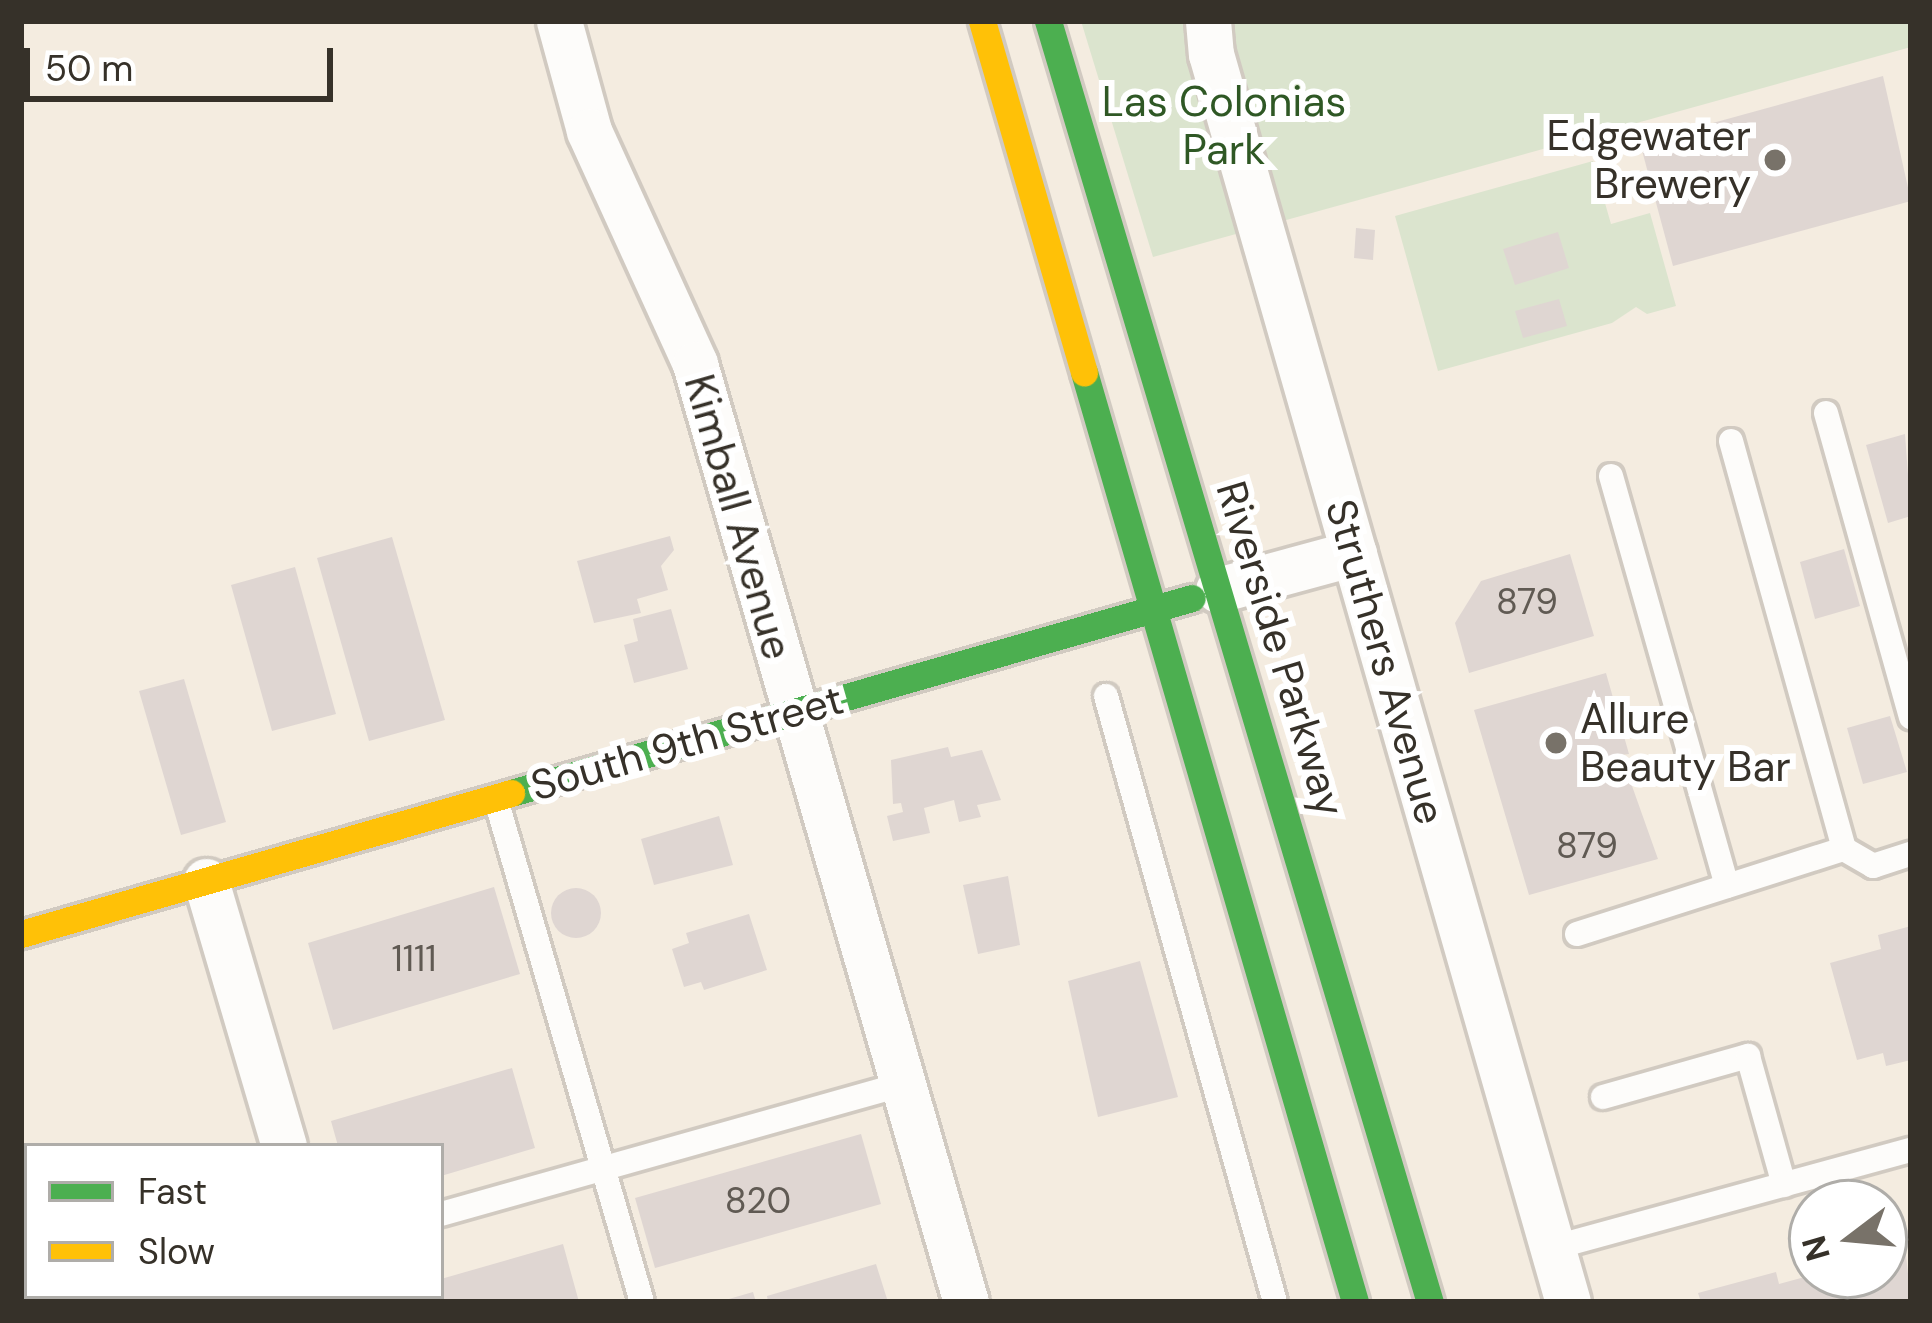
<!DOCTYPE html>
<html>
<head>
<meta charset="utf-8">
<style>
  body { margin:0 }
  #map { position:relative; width:1932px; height:1323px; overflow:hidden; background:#f4ece0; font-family:"DM Sans",sans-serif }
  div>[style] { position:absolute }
  .green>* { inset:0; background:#dbe4ce }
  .building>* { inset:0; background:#dfd6d2 }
  .round { border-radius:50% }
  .roads { filter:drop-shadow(3px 0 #d1cac1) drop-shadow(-3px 0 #d1cac1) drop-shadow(0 3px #d1cac1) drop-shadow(0 -3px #d1cac1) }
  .lane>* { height:24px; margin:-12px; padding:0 12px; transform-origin:12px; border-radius:12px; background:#fdfcfa }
  .street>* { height:45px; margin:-22.5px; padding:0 22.5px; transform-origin:22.5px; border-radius:22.5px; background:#fdfcfa }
  .fast>* { height:27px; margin:-13.5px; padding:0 13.5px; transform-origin:13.5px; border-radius:13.5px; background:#4caf50 }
  .slow>* { height:27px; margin:-13.5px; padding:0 13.5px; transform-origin:13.5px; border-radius:13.5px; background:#ffc107 }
  .dots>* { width:33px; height:33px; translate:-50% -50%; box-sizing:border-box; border:6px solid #fff; border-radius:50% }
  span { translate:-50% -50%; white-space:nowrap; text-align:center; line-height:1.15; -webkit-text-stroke:12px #fff; paint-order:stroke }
  .number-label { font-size:36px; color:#605a53 }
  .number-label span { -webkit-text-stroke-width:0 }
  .park-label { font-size:42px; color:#2f5825 }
  .poi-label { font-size:42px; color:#363129 }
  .right { translate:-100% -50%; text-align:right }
  .left { translate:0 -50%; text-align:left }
  .street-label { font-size:42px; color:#363129 }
  .frame { position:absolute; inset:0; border:24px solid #363129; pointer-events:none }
  .legend { position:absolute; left:24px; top:1143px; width:420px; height:156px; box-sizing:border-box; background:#fff; border:3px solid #afada9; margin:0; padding:15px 21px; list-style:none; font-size:36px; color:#363129 }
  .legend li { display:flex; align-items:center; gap:24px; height:60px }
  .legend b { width:60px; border:3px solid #afada9 }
  .north { position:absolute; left:1788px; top:1179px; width:120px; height:120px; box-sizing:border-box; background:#fff; border:3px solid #afada9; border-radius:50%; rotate:254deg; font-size:33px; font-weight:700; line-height:48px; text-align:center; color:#363129 }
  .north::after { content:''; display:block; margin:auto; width:42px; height:54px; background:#787269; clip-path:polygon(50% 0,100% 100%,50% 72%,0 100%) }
  .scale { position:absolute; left:24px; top:48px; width:309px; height:54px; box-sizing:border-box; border:6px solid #363129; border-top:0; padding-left:15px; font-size:36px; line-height:42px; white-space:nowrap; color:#363129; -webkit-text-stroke:9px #fff; paint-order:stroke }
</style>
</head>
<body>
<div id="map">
  <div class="green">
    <div style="clip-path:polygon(1081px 21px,1911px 21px,1911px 47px,1153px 257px)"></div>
    <div style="clip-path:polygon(1593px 161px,1611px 224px,1650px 213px,1676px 306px,1647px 314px,1636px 307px,1612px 323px,1438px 371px,1395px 216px)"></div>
  </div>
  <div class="building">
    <div style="clip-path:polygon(1883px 76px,1911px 201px,1673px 266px,1640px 143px)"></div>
    <div style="clip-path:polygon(1323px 98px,1327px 117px,1309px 122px,1304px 103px)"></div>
    <div style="clip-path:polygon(1356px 228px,1375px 230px,1373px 260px,1354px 258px)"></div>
    <div style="clip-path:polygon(1558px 232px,1569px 268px,1515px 285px,1503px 249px)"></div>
    <div style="clip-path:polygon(1559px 299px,1567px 326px,1523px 338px,1515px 311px)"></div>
    <div style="clip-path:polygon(1905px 434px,1911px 516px,1888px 523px,1866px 445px)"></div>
    <div style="clip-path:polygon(670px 536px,674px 550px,661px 566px,668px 590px,637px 599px,641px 613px,594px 623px,577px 561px)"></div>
    <div style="clip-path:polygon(392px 537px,445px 720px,369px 741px,317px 558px)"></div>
    <div style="clip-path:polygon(1844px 549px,1860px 606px,1815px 619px,1800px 562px)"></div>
    <div style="clip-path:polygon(1570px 554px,1594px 636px,1469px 673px,1455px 623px,1481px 581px)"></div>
    <div style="clip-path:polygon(295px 567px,336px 714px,272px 731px,231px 585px)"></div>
    <div style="clip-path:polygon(671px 609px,688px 669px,634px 683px,624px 645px,638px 641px,633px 619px)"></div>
    <div style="clip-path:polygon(1606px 673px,1629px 754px,1621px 755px,1658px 859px,1529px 895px,1474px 710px)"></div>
    <div style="clip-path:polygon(184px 679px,226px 822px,181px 835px,139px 691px)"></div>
    <div style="clip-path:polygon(1890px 716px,1907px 772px,1863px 784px,1847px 728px)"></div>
    <div style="clip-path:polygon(948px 747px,951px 757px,982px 750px,1001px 800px,977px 805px,981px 817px,959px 822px,954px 800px,924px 808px,930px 833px,893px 841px,887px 816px,903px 812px,901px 803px,893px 804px,891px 760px)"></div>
    <div style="clip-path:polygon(719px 816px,733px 865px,654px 885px,641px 839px)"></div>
    <div style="clip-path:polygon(1008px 876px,1020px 945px,978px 954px,963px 885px)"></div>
    <div style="clip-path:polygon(494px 887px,520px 974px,333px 1030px,308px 943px)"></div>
    <div class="round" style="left:551px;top:888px;width:50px;height:50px"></div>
    <div style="clip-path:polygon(749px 914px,767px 970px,704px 990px,701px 982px,684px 987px,672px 949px,689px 943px,686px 933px)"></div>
    <div style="clip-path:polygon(1911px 926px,1911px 1060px,1886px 1066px,1883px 1053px,1857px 1060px,1830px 963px,1881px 949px,1878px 935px)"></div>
    <div style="clip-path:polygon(1140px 961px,1178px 1097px,1098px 1117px,1068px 981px)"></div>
    <div style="clip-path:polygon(512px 1068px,535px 1148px,441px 1176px,441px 1146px,338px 1146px,331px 1121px)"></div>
    <div style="clip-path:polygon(861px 1134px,881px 1204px,655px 1268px,635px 1198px)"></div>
    <div style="clip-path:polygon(1904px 1236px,1911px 1302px,1701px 1302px,1698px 1293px,1776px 1272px,1779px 1284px,1812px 1275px,1884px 1275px,1884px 1241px)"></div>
    <div style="clip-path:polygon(563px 1244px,579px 1302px,381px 1302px,441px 1296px,441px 1279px)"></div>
    <div style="clip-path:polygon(876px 1264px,888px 1302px,768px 1302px,767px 1296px)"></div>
    <div style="clip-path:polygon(753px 1292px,756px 1302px,723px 1302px,722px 1301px)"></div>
  </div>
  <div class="roads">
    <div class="lane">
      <div style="left:1826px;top:413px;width:316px;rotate:74.4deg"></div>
      <div style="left:1731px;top:441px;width:423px;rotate:74.5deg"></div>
      <div style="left:1611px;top:476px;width:426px;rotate:74.2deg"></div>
      <div style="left:1106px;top:696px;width:629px;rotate:74.42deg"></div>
      <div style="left:497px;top:803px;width:520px;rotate:73.8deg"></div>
      <div style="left:1577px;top:934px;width:280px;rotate:-17.7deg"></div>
      <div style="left:1844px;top:849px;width:34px;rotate:30deg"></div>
      <div style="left:1873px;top:866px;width:40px;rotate:-18deg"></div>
      <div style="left:1603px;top:1097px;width:151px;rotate:-15.8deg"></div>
      <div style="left:1748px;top:1056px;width:134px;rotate:74.4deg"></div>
      <div style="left:441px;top:1214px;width:481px;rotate:-15.7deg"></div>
      <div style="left:1552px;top:1248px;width:372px;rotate:-15.3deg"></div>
      <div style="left:127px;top:1302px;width:21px;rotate:-17deg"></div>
    </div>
    <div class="street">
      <div style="left:559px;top:21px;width:114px;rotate:74.7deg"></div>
      <div style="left:589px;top:131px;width:256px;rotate:65.5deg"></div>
      <div style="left:695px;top:364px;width:976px;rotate:73.89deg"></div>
      <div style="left:1208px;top:21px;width:33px;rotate:85deg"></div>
      <div style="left:1211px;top:54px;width:1298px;rotate:74.04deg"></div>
      <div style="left:1218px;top:590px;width:141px;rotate:-15.2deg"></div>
      <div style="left:206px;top:881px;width:276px;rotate:73.6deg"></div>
      <div style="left:327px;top:1296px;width:6px;rotate:72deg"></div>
    </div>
    <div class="fast">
      <div style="left:1048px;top:21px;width:1337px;rotate:73.4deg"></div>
      <div style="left:1084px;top:372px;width:969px;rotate:73.75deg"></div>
      <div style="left:511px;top:793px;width:708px;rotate:-15.98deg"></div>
    </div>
    <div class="slow">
      <div style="left:982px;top:21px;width:366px;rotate:73.8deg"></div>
      <div style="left:21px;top:934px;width:510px;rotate:-16.05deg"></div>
    </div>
  </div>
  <div class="dots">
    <div style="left:1775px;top:160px;background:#787269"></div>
    <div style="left:1556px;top:743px;background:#787269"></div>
  </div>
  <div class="number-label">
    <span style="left:1527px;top:602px">879</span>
    <span style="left:1587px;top:846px">879</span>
    <span style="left:414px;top:959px">1111</span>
    <span style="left:758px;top:1201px">820</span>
  </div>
  <div class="park-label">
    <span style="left:1224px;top:126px">Las Colonias<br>Park</span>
  </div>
  <div class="poi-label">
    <span class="right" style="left:1751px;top:160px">Edgewater<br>Brewery</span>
    <span class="left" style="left:1580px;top:743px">Allure<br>Beauty Bar</span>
  </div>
  <div class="street-label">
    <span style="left:738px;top:517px;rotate:74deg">Kimball Avenue</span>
    <span style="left:1280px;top:649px;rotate:73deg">Riverside Parkway</span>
    <span style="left:1385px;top:662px;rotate:74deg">Struthers Avenue</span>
    <span style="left:687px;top:743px;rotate:-16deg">South 9th Street</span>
  </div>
  <div class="frame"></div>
  <ul class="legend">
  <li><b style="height:15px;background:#4caf50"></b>Fast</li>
  <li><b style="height:15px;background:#ffc107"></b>Slow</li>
  </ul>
  <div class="north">N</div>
  <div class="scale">50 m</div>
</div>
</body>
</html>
